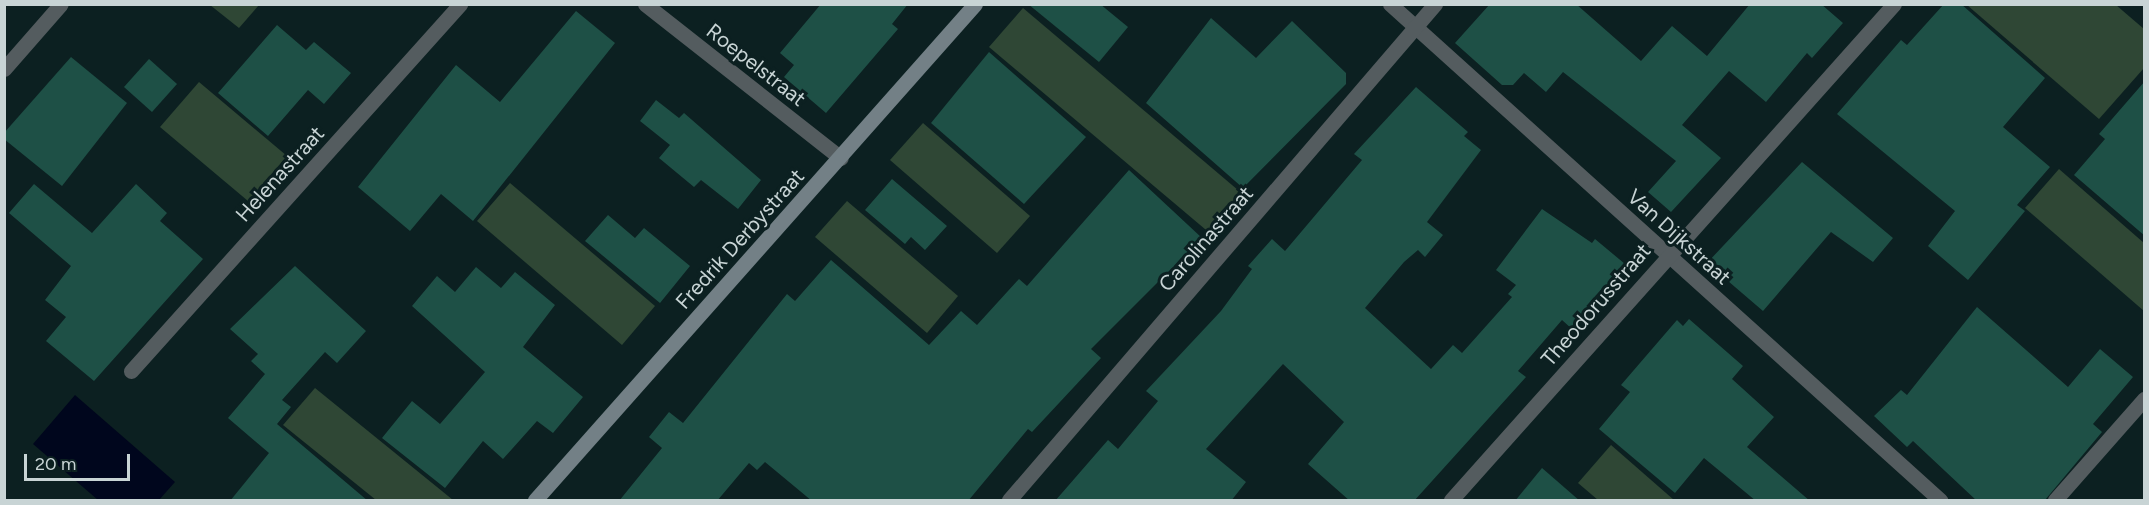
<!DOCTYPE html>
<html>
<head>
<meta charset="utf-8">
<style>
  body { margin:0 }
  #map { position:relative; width:2149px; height:505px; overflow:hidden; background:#0c2021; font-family:Figtree,sans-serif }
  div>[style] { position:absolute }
  .green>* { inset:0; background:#2f4735 }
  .water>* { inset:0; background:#00061d }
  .building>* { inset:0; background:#1e5046 }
  .street>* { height:15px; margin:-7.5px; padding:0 7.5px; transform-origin:7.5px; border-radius:7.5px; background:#545c5f }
  .secondary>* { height:15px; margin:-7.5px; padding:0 7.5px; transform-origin:7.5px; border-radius:7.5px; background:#738086 }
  span { translate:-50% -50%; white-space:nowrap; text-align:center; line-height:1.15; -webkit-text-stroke:6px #0c2021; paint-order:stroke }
  .street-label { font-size:21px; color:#c8d4d5 }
  .frame { position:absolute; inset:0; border:6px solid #c8d4d5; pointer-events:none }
  .scale { position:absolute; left:24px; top:454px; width:106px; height:27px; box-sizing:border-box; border:3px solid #c8d4d5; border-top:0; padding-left:8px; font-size:18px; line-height:21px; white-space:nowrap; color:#c8d4d5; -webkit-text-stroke:4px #0c2021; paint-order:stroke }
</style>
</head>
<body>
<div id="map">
  <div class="green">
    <div style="clip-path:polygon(210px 5px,259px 5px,239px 28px)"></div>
    <div style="clip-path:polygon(1967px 5px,2116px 5px,2144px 29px,2144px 68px,2099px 119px)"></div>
    <div style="clip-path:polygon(1023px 8px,1245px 196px,1212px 235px,989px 47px)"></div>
    <div style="clip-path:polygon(199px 82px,287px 156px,248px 201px,160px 127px)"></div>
    <div style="clip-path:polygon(923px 123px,1030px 216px,997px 253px,890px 160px)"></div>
    <div style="clip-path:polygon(2059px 169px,2144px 243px,2144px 311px,2025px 208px)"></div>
    <div style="clip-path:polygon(510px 183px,655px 306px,622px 345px,477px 221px)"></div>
    <div style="clip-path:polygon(847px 201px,958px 296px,927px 333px,815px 237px)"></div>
    <div style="clip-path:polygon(315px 388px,453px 500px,376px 500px,283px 425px)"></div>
    <div style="clip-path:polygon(1611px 445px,1674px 500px,1598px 500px,1578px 483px)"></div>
  </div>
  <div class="water">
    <div style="clip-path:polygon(75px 395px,175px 482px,159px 500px,98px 500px,33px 444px)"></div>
  </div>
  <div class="building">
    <div style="clip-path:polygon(821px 4px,908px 4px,892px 24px,898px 29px,826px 113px,784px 77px,794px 65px,780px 53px)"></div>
    <div style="clip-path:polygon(1028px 4px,1100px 4px,1128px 27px,1099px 62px)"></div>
    <div style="clip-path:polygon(1490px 4px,1576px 4px,1641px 61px,1672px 26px,1707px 56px,1750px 4px,1821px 4px,1843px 23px,1812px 58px,1807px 53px,1766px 102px,1729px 71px,1682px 125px,1721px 158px,1671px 212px,1648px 192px,1676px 161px,1563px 72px,1546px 92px,1524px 73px,1513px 85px,1502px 85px,1455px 43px)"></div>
    <div style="clip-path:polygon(1944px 4px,1961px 4px,2045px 78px,2003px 127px,2050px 167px,2017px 205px,2025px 211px,1968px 280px,1928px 246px,1955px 211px,1837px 114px,1901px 40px,1907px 45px)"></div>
    <div style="clip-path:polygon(576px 11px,615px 43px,473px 221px,441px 194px,410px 231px,358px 187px,456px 65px,500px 102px)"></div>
    <div style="clip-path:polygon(1211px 18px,1256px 58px,1292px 21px,1346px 73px,1346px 84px,1243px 188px,1146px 103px)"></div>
    <div style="clip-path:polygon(277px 25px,306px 50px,314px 42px,351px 73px,324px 104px,308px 90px,268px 136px,218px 93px)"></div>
    <div style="clip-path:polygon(989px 52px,1086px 137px,1024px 204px,931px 123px)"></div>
    <div style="clip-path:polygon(71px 57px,127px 103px,62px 186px,4px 139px,4px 133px)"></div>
    <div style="clip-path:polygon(149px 59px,177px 84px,152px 112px,124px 87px)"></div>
    <div style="clip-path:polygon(2145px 81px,2145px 236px,2074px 175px,2105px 139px,2099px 134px)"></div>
    <div style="clip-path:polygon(1416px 87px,1468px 132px,1464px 136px,1481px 150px,1427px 222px,1443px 235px,1425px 257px,1418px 250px,1404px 262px,1365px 308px,1431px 369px,1453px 345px,1462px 353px,1512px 297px,1508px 294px,1516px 285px,1496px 270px,1542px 209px,1592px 243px,1595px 239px,1625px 264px,1572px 329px,1562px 320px,1518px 371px,1526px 377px,1414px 501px,1350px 501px,1308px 464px,1344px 422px,1283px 364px,1206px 449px,1246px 482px,1231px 501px,1055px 501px,1108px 440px,1118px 449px,1158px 401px,1146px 391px,1221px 311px,1252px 269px,1248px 266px,1272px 239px,1285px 251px,1362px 160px,1354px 154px)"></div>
    <div style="clip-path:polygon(656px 100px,679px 118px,684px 113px,761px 180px,738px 209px,701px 180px,694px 187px,659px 158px,670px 145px,640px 121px)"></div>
    <div style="clip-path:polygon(1802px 162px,1893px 238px,1873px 262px,1831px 232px,1763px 311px,1707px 263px)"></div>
    <div style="clip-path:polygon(1129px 170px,1202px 238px,1091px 349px,1101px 358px,1032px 432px,1028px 429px,968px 501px,812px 501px,765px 462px,757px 470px,749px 463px,717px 501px,619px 501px,662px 448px,649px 437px,669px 412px,683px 423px,787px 294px,795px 301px,831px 260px,929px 345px,961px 311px,977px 325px,1019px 279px,1027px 286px)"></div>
    <div style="clip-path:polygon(892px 179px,947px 226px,925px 250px,911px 237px,905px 244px,865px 210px)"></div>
    <div style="clip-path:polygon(34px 184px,92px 233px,136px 184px,167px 213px,160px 221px,203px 259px,94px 381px,46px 341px,66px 317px,45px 300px,71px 266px,9px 213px)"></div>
    <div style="clip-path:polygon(608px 215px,635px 238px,644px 228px,690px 266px,660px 303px,585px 241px)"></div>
    <div style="clip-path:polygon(295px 266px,366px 331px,337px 363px,325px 352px,282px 400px,291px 407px,277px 424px,368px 501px,230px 501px,269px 453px,228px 418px,265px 374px,251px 361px,258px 354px,230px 329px)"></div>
    <div style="clip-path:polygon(476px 267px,501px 288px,515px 272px,555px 305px,523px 347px,583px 397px,553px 433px,537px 421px,503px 459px,483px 441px,445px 488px,382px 438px,412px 401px,440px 424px,485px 372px,412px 306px,437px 276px,455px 292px)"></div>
    <div style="clip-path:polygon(1977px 307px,2068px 387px,2100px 349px,2133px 377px,2093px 424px,2102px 432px,2045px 500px,1977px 501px,1913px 441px,1907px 447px,1874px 416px,1901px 390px,1907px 395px)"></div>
    <div style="clip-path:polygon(1689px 319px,1743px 366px,1732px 379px,1774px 417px,1747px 447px,1810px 501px,1756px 501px,1704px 458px,1675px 493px,1599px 429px,1630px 392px,1621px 385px,1677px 320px,1683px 326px)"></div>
    <div style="clip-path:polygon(1542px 468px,1580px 501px,1515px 501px)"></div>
  </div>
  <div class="street">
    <div style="left:645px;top:4px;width:249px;rotate:38.2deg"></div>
    <div style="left:1390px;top:4px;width:741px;rotate:42.04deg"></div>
    <div style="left:4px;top:69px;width:86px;rotate:-48.8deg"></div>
    <div style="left:131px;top:371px;width:493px;rotate:-48.1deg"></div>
    <div style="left:1009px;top:500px;width:654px;rotate:-49.34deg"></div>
    <div style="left:1451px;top:500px;width:665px;rotate:-48.23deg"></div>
    <div style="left:2055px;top:500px;width:135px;rotate:-48.6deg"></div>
  </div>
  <div class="secondary">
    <div style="left:535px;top:500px;width:663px;rotate:-48.42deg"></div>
  </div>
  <div class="street-label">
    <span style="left:756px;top:65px;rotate:38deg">Roepelstraat</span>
    <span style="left:280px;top:174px;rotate:-48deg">Helenastraat</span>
    <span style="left:1679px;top:237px;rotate:42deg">Van Dijkstraat</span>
    <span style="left:740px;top:239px;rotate:-48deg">Fredrik Derbystraat</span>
    <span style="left:1206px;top:239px;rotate:-49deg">Carolinastraat</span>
    <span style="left:1596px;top:305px;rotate:-49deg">Theodorusstraat</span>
  </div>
  <div class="frame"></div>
  <div class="scale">20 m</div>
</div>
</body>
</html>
